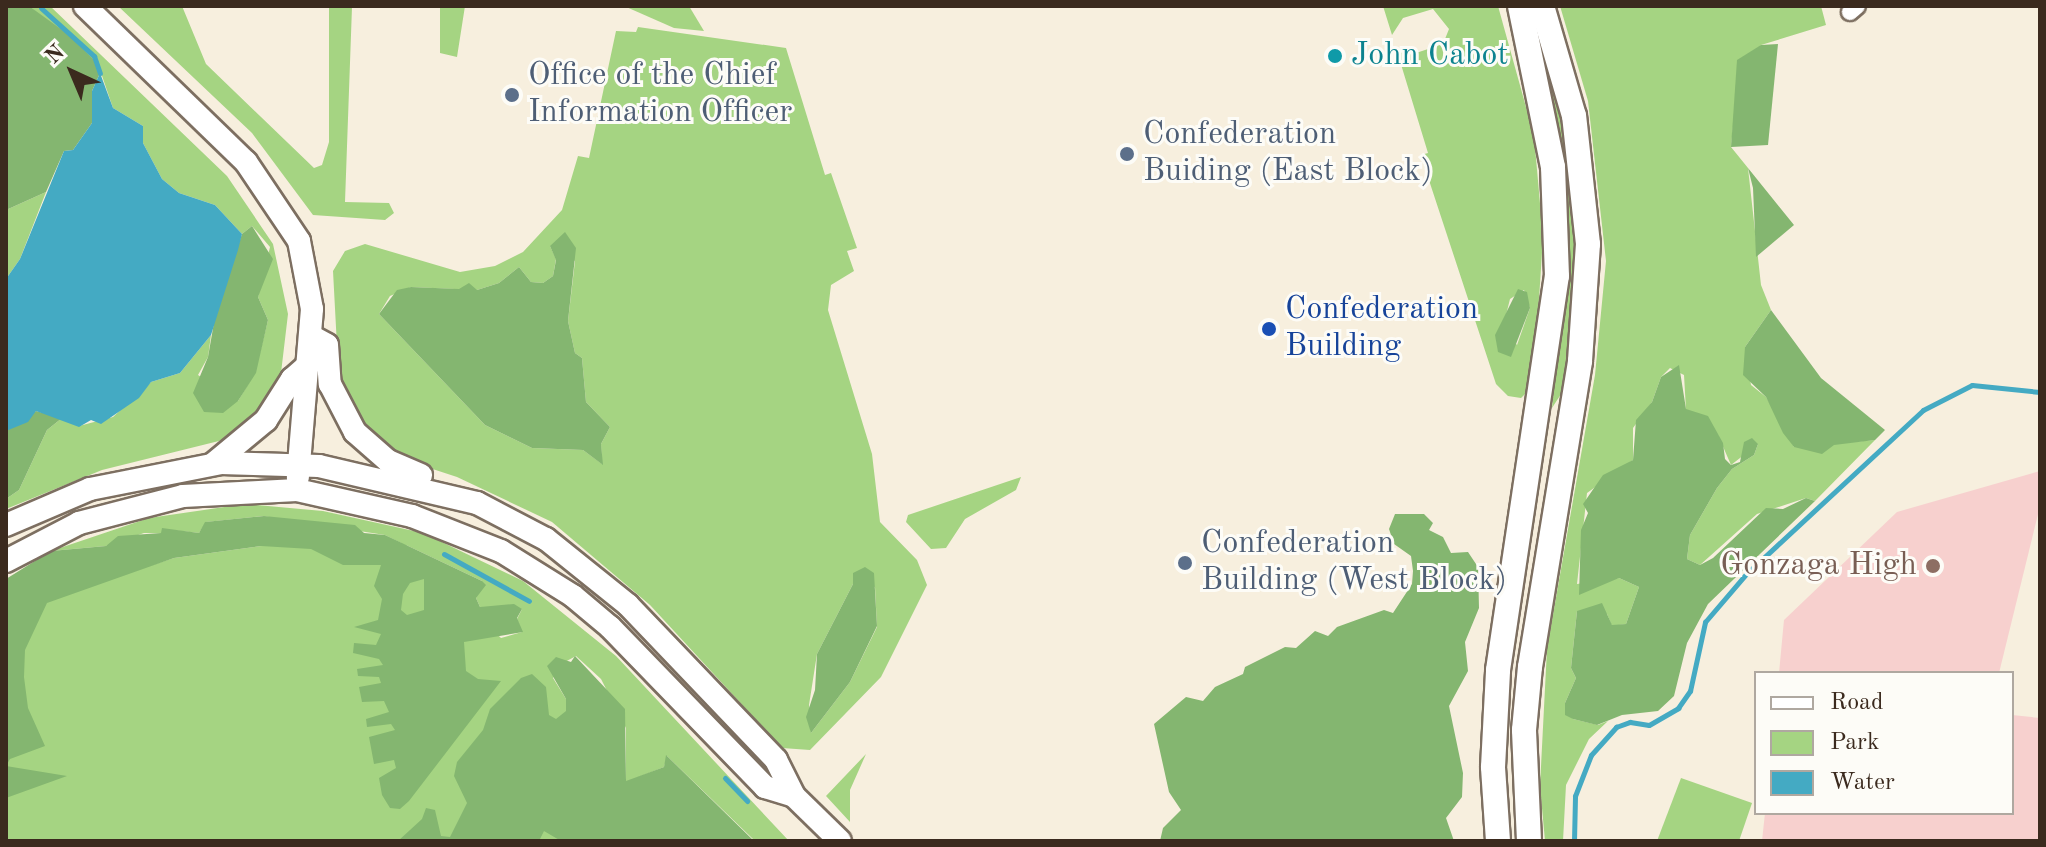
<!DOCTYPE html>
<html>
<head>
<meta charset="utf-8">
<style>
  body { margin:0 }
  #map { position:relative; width:2046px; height:847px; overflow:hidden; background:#f7efde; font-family:"Old Standard TT",serif }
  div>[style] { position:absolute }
  .built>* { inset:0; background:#f7d0ce }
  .green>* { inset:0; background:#a5d482 }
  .forest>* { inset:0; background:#84b670 }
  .water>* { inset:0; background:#44aac3 }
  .stream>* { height:5px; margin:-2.5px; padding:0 2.5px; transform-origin:2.5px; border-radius:2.5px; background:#44aac3 }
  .roads { filter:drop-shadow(2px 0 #7d6f61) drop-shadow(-2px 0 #7d6f61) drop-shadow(0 2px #7d6f61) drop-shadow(0 -2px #7d6f61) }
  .street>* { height:16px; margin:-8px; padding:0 8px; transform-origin:8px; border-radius:8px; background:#fff }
  .secondary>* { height:22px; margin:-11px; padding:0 11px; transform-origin:11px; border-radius:11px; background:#fff }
  .primary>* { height:24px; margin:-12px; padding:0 12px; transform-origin:12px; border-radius:12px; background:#fff }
  .dots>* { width:22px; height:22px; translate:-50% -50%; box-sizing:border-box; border:4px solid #fdfcf7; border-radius:50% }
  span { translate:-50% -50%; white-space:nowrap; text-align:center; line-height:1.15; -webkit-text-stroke:6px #fdfcf7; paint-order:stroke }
  .culture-label { font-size:32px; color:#0d838f }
  .left { translate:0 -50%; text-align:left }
  .service-label { font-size:32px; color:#4e5e75 }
  .transit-label { font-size:32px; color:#164399 }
  .education-label { font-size:32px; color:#785e54 }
  .right { translate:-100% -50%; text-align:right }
  .frame { position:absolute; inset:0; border:8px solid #3b2a1e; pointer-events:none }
  .legend { position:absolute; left:1754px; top:671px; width:260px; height:144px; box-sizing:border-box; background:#fdfcf7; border:2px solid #afa8a0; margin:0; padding:10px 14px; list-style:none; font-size:24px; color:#3b2a1e }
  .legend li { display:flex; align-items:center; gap:16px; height:40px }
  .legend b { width:40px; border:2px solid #afa8a0 }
  .north { position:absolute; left:32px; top:32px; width:80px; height:80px; -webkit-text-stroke:6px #fdfcf7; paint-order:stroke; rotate:316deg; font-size:22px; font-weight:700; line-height:32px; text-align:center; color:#3b2a1e }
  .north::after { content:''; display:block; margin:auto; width:28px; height:36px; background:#3b2a1e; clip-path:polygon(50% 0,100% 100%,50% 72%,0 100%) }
</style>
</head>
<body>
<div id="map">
  <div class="built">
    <div style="clip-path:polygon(2040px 471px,2040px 506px,1999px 673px,1779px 673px,1784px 620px,1897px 512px)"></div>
    <div style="clip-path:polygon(2012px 715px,2040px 718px,2040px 841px,1762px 841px,1765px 813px,2012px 813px)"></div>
  </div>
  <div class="green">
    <div style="clip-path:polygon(6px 6px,50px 6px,227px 176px,273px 244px,288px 314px,281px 373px,266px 404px,231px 438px,102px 470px,6px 509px,6px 499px,19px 490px,47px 430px,62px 418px,79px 426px,113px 417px,151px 382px,180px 373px,211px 335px,208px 357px,198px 375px,238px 401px,255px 373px,268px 320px,258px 297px,270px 247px,252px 226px,242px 234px,215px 205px,179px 193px,162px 179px,143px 143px,143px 126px,113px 108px,98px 64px,29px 6px)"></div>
    <div style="clip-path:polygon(118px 6px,182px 6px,206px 64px,314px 168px,322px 165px,329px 142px,329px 6px,465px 6px,457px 57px,440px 53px,440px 7px,352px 7px,345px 202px,389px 203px,394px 213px,385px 220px,313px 215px,252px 133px)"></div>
    <div style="clip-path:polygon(624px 6px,689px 6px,704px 31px,674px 28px)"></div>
    <div style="clip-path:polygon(evenodd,1383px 6px,1498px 6px,1534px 136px,1543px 237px,1535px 362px,1529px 390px,1521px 398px,1508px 396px,1496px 384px,1423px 162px,1421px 155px,1428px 153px,1396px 48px,1413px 54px,1443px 44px,1449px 29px,1433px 9px,1403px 18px,1392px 35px,1383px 6px,1524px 290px,1530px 308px,1517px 345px,1503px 327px,1510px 299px,1524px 290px)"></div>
    <div style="clip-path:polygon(1532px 6px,1567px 128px,1579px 235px,1573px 328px,1563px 391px,1552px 408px,1566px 267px)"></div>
    <div style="clip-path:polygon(1560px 6px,1821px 6px,1826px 25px,1761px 45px,1736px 96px,1731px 147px,1748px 168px,1761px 285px,1771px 310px,1745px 347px,1751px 385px,1766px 397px,1794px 447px,1875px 440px,1815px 501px,1806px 498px,1757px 514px,1700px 565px,1687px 559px,1690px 535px,1717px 488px,1732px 469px,1754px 455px,1758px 444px,1731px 465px,1718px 435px,1686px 410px,1684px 375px,1670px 368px,1661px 377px,1652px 402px,1633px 428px,1633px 460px,1587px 493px,1577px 584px,1619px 578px,1639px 587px,1626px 624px,1612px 626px,1607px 614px,1577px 611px,1571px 668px,1576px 678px,1565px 703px,1573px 719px,1598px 725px,1608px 721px,1589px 739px,1566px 785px,1563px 841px,1545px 841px,1540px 786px,1547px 649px,1595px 375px,1606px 261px,1588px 101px)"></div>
    <div style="clip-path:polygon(evenodd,638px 27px,786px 48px,825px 175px,831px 173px,857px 248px,847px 251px,854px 271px,831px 285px,828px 310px,872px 454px,880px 522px,917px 560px,927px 585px,881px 677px,810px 750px,782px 748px,650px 605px,552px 522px,457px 477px,402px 459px,368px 433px,345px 396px,338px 365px,333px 271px,345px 251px,365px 244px,460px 272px,495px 266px,523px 252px,562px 210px,578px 156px,589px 158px,616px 31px,636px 32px,638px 27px,550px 246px,575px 261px,568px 321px,575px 353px,582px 358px,586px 402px,610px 427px,601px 444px,602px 464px,583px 450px,532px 448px,485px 425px,379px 314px,390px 296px,411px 287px,477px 290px,499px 283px,519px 267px,531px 282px,543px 283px,553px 276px,556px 259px,550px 246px,638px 27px,853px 584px,875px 587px,877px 627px,850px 682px,811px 733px,809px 705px,817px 654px,853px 584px)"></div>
    <div style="clip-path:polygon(46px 192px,20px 259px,6px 279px,6px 210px)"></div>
    <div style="clip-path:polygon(1021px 477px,1016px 490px,965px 519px,946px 548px,931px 549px,906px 522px,908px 515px)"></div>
    <div style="clip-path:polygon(evenodd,245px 504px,323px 511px,423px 533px,523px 581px,616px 656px,789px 841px,754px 840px,667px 756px,664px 767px,626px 782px,626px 728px,601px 679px,576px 656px,563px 663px,553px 678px,566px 699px,569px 841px,6px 841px,6px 635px,22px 588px,112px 578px,174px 558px,261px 546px,401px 543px,385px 535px,263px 516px,206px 522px,199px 533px,162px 529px,162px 533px,144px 533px,106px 546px,51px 551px,149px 518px,245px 504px,406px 545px,482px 581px,476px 598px,480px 607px,522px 609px,517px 619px,522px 632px,501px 638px,406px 545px)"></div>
    <div style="clip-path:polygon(866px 754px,850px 790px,850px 822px,826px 796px)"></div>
    <div style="clip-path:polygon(1681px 778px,1752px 803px,1739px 841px,1657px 841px)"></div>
  </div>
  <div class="forest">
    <div style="clip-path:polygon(29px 6px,69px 35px,98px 64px,100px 73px,92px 91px,92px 123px,73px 150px,64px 151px,46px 192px,6px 210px,6px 7px)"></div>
    <div style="clip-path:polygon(1778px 44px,1768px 145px,1731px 147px,1737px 60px,1761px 45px)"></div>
    <div style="clip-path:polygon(1748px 168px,1794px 225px,1756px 257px,1753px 188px)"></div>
    <div style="clip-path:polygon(252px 226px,273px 259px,258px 297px,268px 320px,256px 373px,238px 401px,223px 413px,204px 412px,193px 393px,208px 357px,216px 311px,242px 234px)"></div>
    <div style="clip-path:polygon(565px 232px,576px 248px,568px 321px,575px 353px,582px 358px,586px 402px,610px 427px,601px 444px,603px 465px,583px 450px,532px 448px,485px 425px,379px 314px,397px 290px,411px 287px,459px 289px,469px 283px,477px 290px,499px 283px,519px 267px,531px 282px,543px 283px,553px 276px,556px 260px,550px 246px)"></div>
    <div style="clip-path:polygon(1518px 289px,1527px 292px,1530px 308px,1511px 357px,1498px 352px,1495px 335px)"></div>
    <div style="clip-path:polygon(1771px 310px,1821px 378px,1885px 430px,1875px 440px,1834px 445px,1822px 454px,1794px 447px,1783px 433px,1766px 397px,1743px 375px,1745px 347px)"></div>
    <div style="clip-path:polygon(1679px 365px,1686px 409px,1708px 416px,1723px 443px,1725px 459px,1731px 465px,1740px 462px,1744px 442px,1752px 438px,1758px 444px,1754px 455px,1732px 469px,1717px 488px,1690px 535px,1687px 559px,1700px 565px,1713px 558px,1766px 508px,1783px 509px,1806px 498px,1815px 501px,1708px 604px,1687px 643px,1674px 696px,1658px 711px,1622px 715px,1597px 725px,1573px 719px,1565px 715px,1565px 703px,1576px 678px,1571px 668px,1577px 611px,1602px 603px,1612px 625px,1626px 624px,1639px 587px,1619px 578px,1579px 595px,1581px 530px,1588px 513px,1583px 504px,1603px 475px,1633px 460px,1636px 420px,1652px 402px,1661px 377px)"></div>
    <div style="clip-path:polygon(36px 411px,62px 418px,47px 430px,19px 490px,6px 499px,6px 431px)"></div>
    <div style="clip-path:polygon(1395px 514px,1424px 514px,1433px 523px,1429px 530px,1443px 537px,1451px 553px,1468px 552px,1478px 567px,1479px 608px,1465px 642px,1468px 671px,1449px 706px,1463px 773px,1462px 797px,1446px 818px,1454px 841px,1160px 841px,1163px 828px,1181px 810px,1169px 792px,1154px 724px,1186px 697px,1203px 701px,1215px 687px,1243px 674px,1245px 667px,1285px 647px,1296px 648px,1315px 631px,1328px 636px,1337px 627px,1384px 610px,1393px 613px,1412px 584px,1413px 571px,1411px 556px,1394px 544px,1389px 529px)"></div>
    <div style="clip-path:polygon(evenodd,264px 516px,355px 525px,364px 533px,385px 535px,482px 581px,486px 585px,476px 598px,480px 607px,514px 604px,522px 609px,517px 618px,523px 632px,464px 642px,466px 671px,478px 679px,501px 681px,409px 801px,400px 809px,390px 808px,382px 795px,379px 778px,396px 768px,394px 760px,374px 764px,369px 737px,395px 730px,391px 724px,367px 727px,366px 719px,389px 712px,384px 701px,362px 702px,359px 687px,381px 683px,379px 677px,358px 676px,357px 669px,383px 665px,379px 659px,353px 653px,354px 643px,376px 645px,381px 634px,354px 627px,378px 620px,382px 599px,374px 586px,381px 565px,343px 565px,311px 549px,261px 546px,174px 558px,47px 603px,25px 650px,24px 677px,28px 708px,45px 746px,10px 759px,6px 766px,67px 776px,6px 798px,6px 579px,51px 551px,106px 546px,118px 536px,161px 533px,162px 528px,199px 533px,205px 522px,264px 516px,424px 579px,424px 610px,407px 615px,401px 610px,403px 594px,410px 583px,424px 579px)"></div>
    <div style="clip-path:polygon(865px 567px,874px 573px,877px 626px,850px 682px,811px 733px,806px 717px,815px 690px,817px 654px,853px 584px,853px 573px)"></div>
    <div style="clip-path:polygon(575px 656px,625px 709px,626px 781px,664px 767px,666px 755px,754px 841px,561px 841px,544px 831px,539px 841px,398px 841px,422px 819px,426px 808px,435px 810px,441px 836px,450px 837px,467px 803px,454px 776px,457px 762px,483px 730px,490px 709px,521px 678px,532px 674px,546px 687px,549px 715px,556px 719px,566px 711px,566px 699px,547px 666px,556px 657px,571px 662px)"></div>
  </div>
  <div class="water">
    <div style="clip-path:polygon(100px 73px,113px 108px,143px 126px,143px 143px,162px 179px,179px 193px,215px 205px,242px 234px,238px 250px,211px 335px,180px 373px,151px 382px,139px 398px,101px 424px,91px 420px,79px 427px,36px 411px,28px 422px,6px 431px,6px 279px,20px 259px,64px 151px,73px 150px,92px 123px,92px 91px)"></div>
  </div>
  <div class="stream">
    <div style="left:41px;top:8px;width:72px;rotate:42.2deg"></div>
    <div style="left:94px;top:56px;width:18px;rotate:71deg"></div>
    <div style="left:444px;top:554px;width:97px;rotate:28.9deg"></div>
    <div style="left:725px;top:778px;width:32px;rotate:46deg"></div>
    <div style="left:1574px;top:841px;width:45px;rotate:-88.7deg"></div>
    <div style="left:1575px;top:796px;width:44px;rotate:-68.7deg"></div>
    <div style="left:1591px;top:755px;width:38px;rotate:-48deg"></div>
    <div style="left:1616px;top:727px;width:15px;rotate:-20deg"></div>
    <div style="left:1630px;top:722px;width:19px;rotate:9deg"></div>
    <div style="left:1649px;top:725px;width:34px;rotate:-30deg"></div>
    <div style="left:1678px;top:708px;width:21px;rotate:-55deg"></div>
    <div style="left:1690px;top:691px;width:71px;rotate:-77.7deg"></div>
    <div style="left:1705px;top:622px;width:63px;rotate:-49.5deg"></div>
    <div style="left:1746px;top:574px;width:241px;rotate:-42.8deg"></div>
    <div style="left:1923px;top:410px;width:55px;rotate:-27deg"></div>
    <div style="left:1972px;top:385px;width:68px;rotate:5.9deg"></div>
  </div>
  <div class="roads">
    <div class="street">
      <div style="left:1850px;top:12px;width:9px;rotate:-41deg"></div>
    </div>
    <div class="secondary">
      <div style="left:85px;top:6px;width:224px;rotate:44.1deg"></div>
      <div style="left:246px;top:162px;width:95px;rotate:56.1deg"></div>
      <div style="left:299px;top:241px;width:69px;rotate:79.2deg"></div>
      <div style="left:312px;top:309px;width:169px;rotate:94.8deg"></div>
      <div style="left:311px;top:336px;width:18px;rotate:29deg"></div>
      <div style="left:327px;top:345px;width:39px;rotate:86deg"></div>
      <div style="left:330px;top:384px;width:54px;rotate:62.5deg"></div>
      <div style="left:355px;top:432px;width:44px;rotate:41.3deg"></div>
      <div style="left:388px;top:461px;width:36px;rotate:23deg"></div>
      <div style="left:213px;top:464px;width:69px;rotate:-39.7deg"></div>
      <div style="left:266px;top:420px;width:49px;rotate:-57.6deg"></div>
      <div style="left:292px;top:379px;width:23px;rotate:-41deg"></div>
      <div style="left:6px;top:525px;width:91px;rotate:-23.2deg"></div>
      <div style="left:90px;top:489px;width:134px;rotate:-11.2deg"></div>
      <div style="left:221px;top:463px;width:98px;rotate:1.8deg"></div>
      <div style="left:319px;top:466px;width:162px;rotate:13.2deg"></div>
      <div style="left:477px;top:503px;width:78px;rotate:27.6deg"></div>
      <div style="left:546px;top:539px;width:105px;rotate:38.8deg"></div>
      <div style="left:628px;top:605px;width:214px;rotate:46.3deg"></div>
      <div style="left:776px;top:760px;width:40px;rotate:63.4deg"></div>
      <div style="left:794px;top:796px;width:64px;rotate:44.4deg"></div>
      <div style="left:6px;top:561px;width:82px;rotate:-27.5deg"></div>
      <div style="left:79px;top:523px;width:107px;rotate:-14.6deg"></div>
      <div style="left:183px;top:496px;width:114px;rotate:-3deg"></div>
      <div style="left:297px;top:490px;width:118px;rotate:12.7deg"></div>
      <div style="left:412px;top:516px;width:96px;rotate:21.5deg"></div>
      <div style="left:501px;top:551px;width:85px;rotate:32deg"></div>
      <div style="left:573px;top:596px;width:48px;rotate:40deg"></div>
      <div style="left:610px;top:627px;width:223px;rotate:45.9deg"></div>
      <div style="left:765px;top:787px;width:30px;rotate:17deg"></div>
    </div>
    <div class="primary">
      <div style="left:1498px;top:841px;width:74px;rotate:-93.9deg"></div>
      <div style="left:1493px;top:767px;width:97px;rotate:-87deg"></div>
      <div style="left:1498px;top:670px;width:398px;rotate:-81.5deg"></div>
      <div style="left:1557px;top:276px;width:109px;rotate:-92.1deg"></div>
      <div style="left:1553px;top:167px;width:164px;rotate:-101.6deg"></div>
      <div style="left:1529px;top:841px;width:111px;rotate:-92.6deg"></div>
      <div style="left:1524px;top:730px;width:63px;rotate:-84.6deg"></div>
      <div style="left:1530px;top:667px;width:310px;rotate:-80.7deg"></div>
      <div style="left:1580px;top:361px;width:117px;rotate:-86.1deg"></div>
      <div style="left:1588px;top:244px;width:129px;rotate:-96.2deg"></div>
      <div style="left:1574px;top:116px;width:115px;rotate:-106.2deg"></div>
    </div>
  </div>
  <div class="dots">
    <div style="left:1335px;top:56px;background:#0f9aa8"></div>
    <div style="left:512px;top:95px;background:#5c6f8a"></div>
    <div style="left:1127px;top:154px;background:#5c6f8a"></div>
    <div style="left:1269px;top:329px;background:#1a4fb4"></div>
    <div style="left:1185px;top:563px;background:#5c6f8a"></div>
    <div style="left:1933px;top:566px;background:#8d6e63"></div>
  </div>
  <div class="culture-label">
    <span class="left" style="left:1351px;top:56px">John Cabot</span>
  </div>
  <div class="service-label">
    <span class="left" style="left:528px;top:95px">Office of the Chief<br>Information Officer</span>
    <span class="left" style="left:1143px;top:154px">Confederation<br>Buiding (East Block)</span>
    <span class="left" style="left:1201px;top:563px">Confederation<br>Building (West Block)</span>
  </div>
  <div class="transit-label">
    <span class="left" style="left:1285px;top:329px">Confederation<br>Building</span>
  </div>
  <div class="education-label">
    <span class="right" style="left:1917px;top:566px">Gonzaga High</span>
  </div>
  <div class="frame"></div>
  <ul class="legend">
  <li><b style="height:10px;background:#fff"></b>Road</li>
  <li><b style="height:22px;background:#a5d482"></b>Park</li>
  <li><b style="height:22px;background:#44aac3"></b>Water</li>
  </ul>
  <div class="north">N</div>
</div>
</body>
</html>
